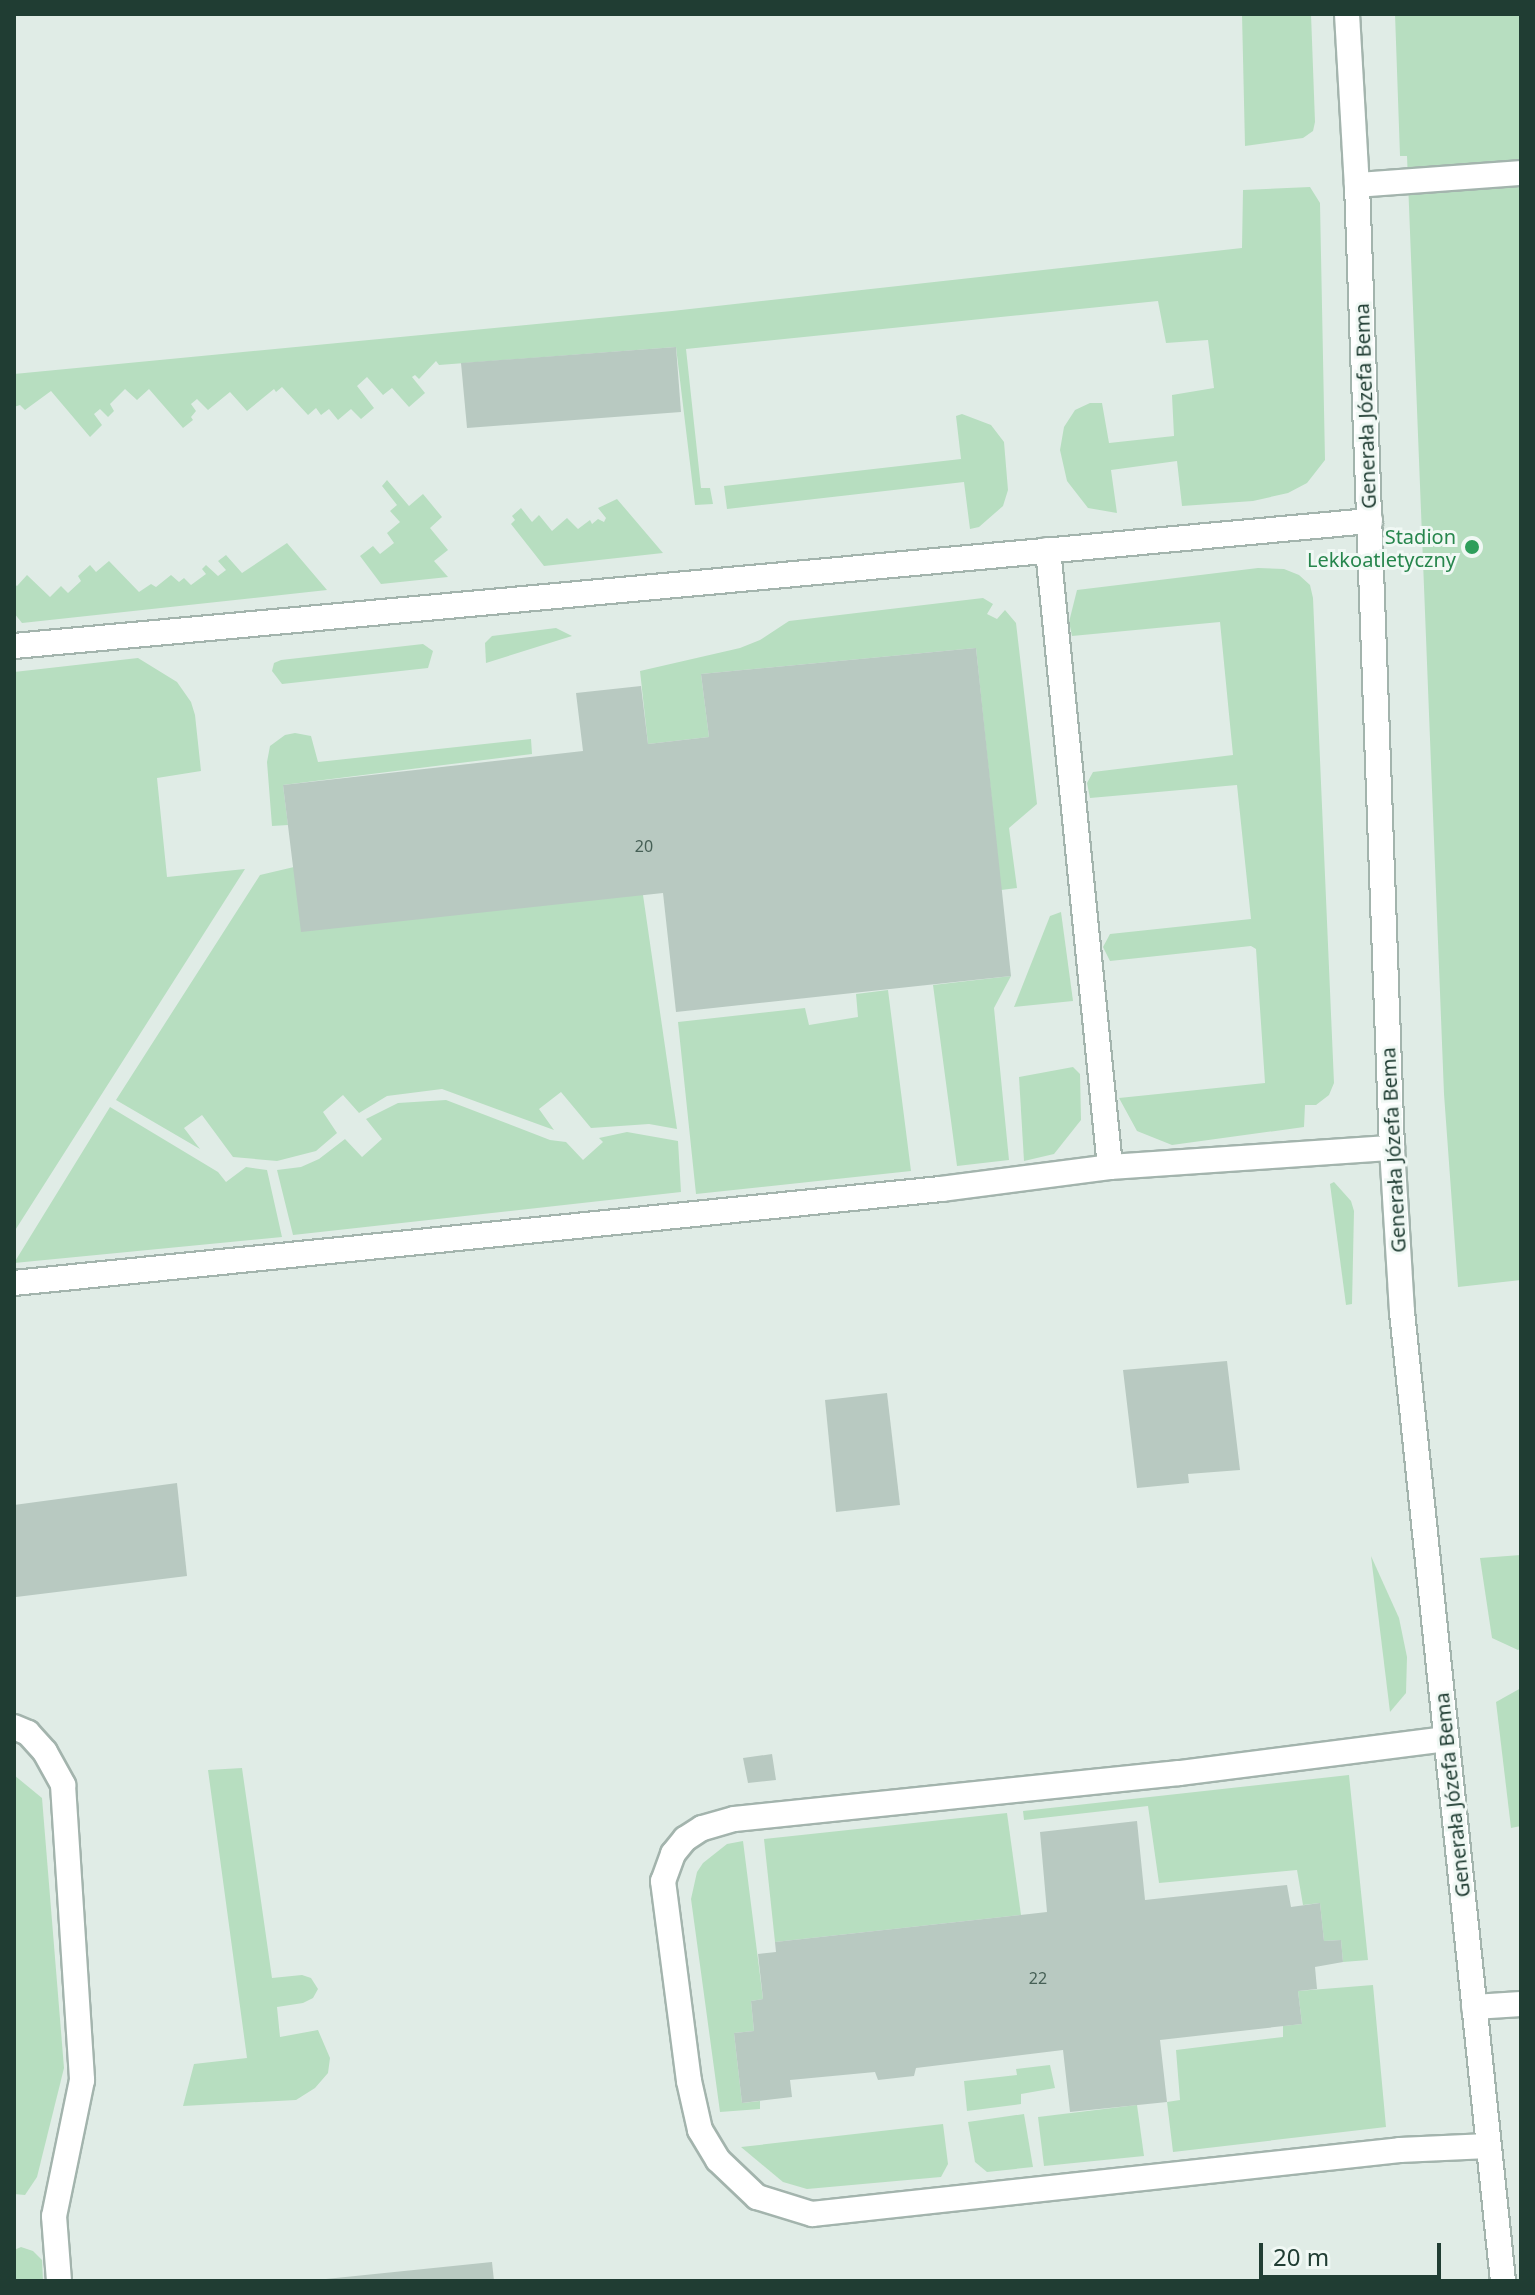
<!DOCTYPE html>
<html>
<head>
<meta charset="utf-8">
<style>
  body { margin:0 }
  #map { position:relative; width:1535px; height:2295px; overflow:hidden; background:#e0ece6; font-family:"Noto Sans",sans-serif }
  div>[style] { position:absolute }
  .green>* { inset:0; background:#b7dec0 }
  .building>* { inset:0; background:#b8c9c1 }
  .roads { filter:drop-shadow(2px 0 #a3b4ad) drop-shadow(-2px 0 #a3b4ad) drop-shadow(0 2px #a3b4ad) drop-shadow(0 -2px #a3b4ad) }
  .lane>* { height:24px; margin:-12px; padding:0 12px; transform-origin:12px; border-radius:12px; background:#fff }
  .street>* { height:24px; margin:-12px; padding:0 12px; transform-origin:12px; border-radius:12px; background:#fff }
  .dots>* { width:22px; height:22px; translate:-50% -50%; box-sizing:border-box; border:4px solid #f0f8f4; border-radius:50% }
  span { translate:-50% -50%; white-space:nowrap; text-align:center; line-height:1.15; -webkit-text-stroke:6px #f0f8f4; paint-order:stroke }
  .number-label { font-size:16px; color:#466056 }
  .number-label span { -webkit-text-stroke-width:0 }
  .street-label { font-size:20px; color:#203d33 }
  .leisure-label { font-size:20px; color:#27864d }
  .right { translate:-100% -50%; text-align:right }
  .frame { position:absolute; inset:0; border:16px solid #203d33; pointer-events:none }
  .scale { position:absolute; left:1259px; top:2243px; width:182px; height:36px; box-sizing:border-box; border:4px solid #203d33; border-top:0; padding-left:10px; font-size:24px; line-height:28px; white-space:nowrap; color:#203d33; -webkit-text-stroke:6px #f0f8f4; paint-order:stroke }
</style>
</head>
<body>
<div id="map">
  <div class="green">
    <div style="clip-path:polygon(1242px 14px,1311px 14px,1315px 122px,1313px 131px,1303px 138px,1245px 146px)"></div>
    <div style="clip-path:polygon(1395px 14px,1521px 14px,1521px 1280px,1458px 1287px,1444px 1094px,1407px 156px,1400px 156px)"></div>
    <div style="clip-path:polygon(1310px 187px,1320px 203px,1325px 460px,1307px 483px,1288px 493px,1253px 501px,1182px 506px,1177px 461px,1111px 470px,1117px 513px,1088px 508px,1067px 481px,1060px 450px,1064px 427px,1075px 410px,1090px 403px,1102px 403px,1109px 443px,1174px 436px,1172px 395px,1214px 388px,1208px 340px,1166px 343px,1158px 301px,686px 349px,701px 488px,710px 488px,713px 504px,695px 505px,676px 347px,439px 365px,436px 361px,419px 379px,415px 375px,412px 377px,425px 393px,409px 407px,392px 388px,383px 395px,367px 377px,357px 386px,374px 408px,361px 419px,351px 409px,338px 420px,329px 409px,321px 415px,316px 408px,308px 415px,282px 387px,276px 392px,274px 389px,247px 411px,230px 392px,208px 410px,197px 399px,191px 404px,196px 411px,191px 417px,193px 420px,183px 428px,149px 389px,137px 400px,125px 389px,110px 404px,114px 411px,108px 417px,100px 409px,94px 414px,102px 425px,90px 437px,51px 391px,25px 410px,20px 405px,14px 407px,14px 374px,672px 311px,1242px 248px,1243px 190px)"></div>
    <div style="clip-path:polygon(962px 414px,991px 425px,1004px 442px,1008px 490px,1003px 506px,979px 527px,970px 529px,964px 482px,727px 509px,724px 486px,961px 459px,956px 416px)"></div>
    <div style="clip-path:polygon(387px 480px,409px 506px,423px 494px,442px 517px,430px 528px,448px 550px,434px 561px,448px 577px,381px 584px,360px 556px,373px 546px,380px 554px,394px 543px,387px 533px,400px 522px,390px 511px,397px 505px,382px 486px)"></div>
    <div style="clip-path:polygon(617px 499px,663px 553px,544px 566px,511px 524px,515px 520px,512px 516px,521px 508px,532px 522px,539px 515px,552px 531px,567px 518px,578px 529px,590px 520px,592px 524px,598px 519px,604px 522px,606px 518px,598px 508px)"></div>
    <div style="clip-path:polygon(287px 543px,327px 590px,22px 623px,14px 613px,14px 584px,17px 586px,27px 575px,50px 597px,61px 586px,68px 593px,81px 581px,78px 576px,90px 565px,96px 572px,109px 561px,139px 592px,151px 584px,156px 587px,171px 575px,179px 582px,184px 578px,191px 585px,206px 574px,202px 569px,206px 565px,218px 576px,226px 570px,218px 561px,226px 555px,242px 573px)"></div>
    <div style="clip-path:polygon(1258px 568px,1284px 569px,1299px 575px,1310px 585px,1313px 598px,1334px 1083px,1329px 1095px,1316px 1105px,1305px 1105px,1304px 1127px,1172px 1145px,1137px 1131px,1119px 1098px,1265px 1083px,1256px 949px,1251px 946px,1110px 961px,1103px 947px,1110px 934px,1251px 919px,1237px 785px,1090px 798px,1087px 783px,1093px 772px,1233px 755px,1220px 622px,1072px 636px,1069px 622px,1077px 590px)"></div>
    <div style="clip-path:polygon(983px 598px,993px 604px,987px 614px,997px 619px,1005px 610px,1016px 623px,1037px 804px,1009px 828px,1017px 888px,1001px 890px,976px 648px,701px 674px,709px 737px,648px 744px,640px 671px,740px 648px,760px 640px,789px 621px)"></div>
    <div style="clip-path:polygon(556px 628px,572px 636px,486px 663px,485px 643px,492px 636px)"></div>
    <div style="clip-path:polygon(423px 644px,433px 651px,428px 668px,282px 684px,272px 671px,274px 663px,281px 660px)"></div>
    <div style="clip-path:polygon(138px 658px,177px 682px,191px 702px,195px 715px,201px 771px,157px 778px,167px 877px,245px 869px,14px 1232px,14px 672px)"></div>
    <div style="clip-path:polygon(295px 733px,311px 736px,318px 762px,531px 739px,532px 754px,283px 785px,288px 825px,272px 826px,267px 762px,270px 746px,285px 735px)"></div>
    <div style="clip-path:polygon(294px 867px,643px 895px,677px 1129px,649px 1124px,591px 1128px,561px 1092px,539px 1109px,554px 1130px,442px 1089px,387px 1096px,359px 1113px,343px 1095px,323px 1112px,337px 1133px,316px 1151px,277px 1161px,233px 1157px,202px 1115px,184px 1128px,200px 1149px,116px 1100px,260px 875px)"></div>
    <div style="clip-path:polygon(1061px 912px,1073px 1001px,1014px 1007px,1050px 916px)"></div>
    <div style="clip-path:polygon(1011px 976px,994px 1008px,1009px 1160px,957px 1166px,933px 985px)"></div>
    <div style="clip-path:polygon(888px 990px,911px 1171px,696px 1194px,678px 1022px,805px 1008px,809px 1025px,858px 1017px,856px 994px)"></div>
    <div style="clip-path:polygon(1073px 1067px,1080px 1074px,1081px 1120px,1054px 1154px,1024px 1161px,1019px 1077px)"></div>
    <div style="clip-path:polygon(446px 1100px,550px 1140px,566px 1142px,583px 1160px,603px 1142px,599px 1138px,627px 1132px,678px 1141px,681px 1192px,293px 1235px,277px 1170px,301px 1167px,319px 1159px,345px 1139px,362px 1157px,382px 1139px,366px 1119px,398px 1103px)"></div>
    <div style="clip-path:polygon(110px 1107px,218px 1172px,226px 1182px,246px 1167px,267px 1170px,282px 1237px,14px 1263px)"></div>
    <div style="clip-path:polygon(1334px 1182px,1351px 1201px,1354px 1211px,1352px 1304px,1346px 1305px,1330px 1184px)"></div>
    <div style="clip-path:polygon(1521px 1555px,1521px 1648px,1518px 1650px,1492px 1638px,1480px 1558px)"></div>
    <div style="clip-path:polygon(1371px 1556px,1399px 1618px,1407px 1657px,1406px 1693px,1390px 1712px)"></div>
    <div style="clip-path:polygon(1521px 1688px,1521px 1826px,1511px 1828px,1496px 1702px)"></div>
    <div style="clip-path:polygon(242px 1768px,272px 1978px,302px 1975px,311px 1978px,318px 1989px,313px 1998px,303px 2003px,277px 2007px,280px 2037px,318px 2030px,330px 2058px,328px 2073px,315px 2088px,296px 2100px,183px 2106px,194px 2064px,247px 2058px,208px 1770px)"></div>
    <div style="clip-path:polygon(14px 1775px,42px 1798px,64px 2068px,37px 2177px,25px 2195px,14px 2194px)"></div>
    <div style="clip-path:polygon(1349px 1775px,1368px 1960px,1343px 1962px,1341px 1940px,1324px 1941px,1320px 1903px,1303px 1905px,1297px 1870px,1159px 1883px,1148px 1806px,1024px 1820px,1023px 1811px)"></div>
    <div style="clip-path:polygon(1007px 1813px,1021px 1915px,775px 1942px,764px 1839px)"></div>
    <div style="clip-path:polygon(743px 1841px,763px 1999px,751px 2001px,754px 2031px,734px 2033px,742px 2103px,760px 2101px,760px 2109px,720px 2112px,691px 1899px,697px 1872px,703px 1863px,727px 1844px)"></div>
    <div style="clip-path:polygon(1373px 1985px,1386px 2127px,1173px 2152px,1167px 2102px,1180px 2100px,1176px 2050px,1283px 2037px,1283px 2026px,1302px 2024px,1298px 1991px)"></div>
    <div style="clip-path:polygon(1050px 2065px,1055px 2088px,1021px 2094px,1021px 2104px,967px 2111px,964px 2081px,1017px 2075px,1016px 2069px)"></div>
    <div style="clip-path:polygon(1137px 2105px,1144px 2156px,1044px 2166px,1038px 2117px)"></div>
    <div style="clip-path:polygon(1024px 2114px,1033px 2167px,987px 2172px,975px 2162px,968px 2122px)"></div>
    <div style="clip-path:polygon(943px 2124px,948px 2164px,941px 2177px,807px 2189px,783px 2182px,741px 2147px)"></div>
    <div style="clip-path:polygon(21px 2247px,33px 2251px,42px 2260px,43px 2281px,14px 2281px,14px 2250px)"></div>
  </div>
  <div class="building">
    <div style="clip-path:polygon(676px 347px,681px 412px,467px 428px,461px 363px)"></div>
    <div style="clip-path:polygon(976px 648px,1011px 976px,676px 1012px,663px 893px,301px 932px,283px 785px,583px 751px,576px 693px,641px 686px,648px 744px,709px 737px,701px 674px)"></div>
    <div style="clip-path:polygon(1227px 1361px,1240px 1470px,1188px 1474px,1189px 1483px,1137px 1488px,1123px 1370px)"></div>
    <div style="clip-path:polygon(887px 1393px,900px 1505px,836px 1512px,825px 1400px)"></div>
    <div style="clip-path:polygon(177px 1483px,187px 1576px,16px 1597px,14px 1505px)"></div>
    <div style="clip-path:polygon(772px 1754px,776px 1780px,748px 1783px,743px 1758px)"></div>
    <div style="clip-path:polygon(1137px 1821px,1145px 1900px,1287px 1885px,1291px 1907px,1320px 1903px,1324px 1941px,1341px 1940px,1343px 1962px,1315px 1967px,1317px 1989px,1298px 1991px,1302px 2024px,1160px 2040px,1167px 2102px,1070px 2112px,1063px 2050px,916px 2068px,914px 2076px,878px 2080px,875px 2072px,790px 2080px,792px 2097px,742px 2103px,734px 2033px,754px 2031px,751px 2001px,763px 1999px,758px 1954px,776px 1952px,775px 1942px,1047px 1912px,1040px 1832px)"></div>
    <div style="clip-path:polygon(492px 2262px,494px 2281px,326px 2281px,326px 2279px)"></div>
  </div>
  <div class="roads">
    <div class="lane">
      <div style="left:1357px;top:185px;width:164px;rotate:-4.2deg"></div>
      <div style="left:1048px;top:550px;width:620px;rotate:84.26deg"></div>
      <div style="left:14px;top:1283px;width:932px;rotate:-5.79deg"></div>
      <div style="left:941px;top:1189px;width:170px;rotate:-7.4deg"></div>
      <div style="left:1110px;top:1167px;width:283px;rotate:-3.9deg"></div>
      <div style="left:1446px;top:1739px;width:269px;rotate:172.7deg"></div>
      <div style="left:1179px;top:1773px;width:447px;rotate:174.1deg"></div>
      <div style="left:734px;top:1819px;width:33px;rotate:164deg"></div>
      <div style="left:702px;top:1828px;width:20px;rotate:147deg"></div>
      <div style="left:685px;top:1839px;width:19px;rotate:129deg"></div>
      <div style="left:673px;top:1854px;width:29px;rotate:110deg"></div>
      <div style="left:663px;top:1881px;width:202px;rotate:82.6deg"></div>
      <div style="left:689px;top:2081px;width:50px;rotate:77.3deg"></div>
      <div style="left:700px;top:2130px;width:35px;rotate:59deg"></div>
      <div style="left:718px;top:2160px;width:54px;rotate:43.5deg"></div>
      <div style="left:757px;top:2197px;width:58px;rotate:17.2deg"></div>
      <div style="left:812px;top:2214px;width:591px;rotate:-6.21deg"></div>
      <div style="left:1400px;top:2150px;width:88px;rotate:-2.6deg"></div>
      <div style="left:1474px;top:2007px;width:47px;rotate:-3.7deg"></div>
    </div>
    <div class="street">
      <div style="left:1347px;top:14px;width:171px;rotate:86.7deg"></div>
      <div style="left:1357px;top:185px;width:964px;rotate:87.92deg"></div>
      <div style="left:1392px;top:1148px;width:164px;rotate:86.5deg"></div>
      <div style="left:1402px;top:1312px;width:974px;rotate:84.05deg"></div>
      <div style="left:14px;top:646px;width:1362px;rotate:-5.27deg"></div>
      <div style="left:14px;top:1727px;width:15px;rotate:23deg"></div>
      <div style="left:28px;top:1733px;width:25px;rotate:48deg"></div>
      <div style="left:45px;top:1752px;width:38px;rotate:61deg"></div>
      <div style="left:63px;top:1785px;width:296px;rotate:86.3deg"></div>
      <div style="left:82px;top:2080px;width:139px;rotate:101.6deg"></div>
      <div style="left:54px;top:2216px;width:65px;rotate:85.6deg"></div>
    </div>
  </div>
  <div class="dots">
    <div style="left:1472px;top:547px;background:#2e9e5b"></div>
  </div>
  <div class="number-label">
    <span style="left:644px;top:846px">20</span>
    <span style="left:1038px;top:1978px">22</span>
  </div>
  <div class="street-label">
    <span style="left:1365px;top:406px;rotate:-92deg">Generała Józefa Bema</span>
    <span style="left:1393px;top:1150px;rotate:-93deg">Generała Józefa Bema</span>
    <span style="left:1452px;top:1795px;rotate:-96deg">Generała Józefa Bema</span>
  </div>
  <div class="leisure-label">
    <span class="right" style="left:1456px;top:548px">Stadion<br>Lekkoatletyczny</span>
  </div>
  <div class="frame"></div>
  <div class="scale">20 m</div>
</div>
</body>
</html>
